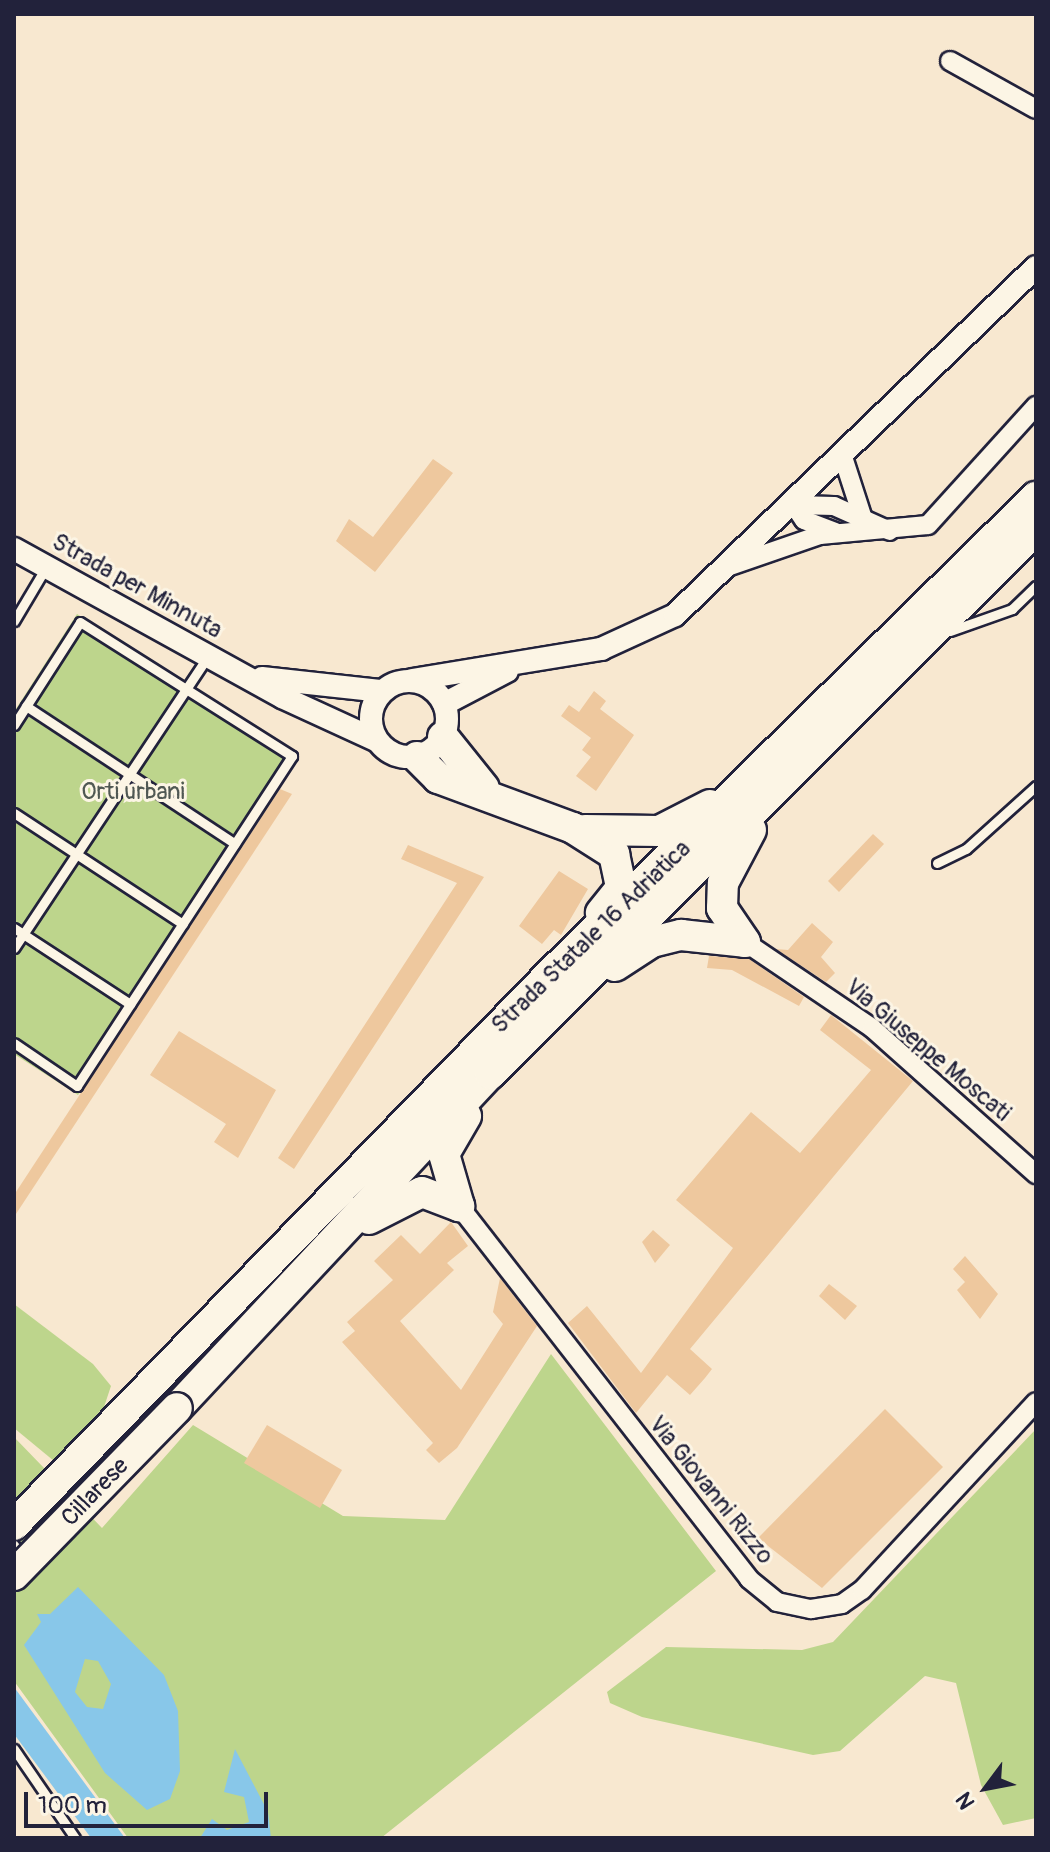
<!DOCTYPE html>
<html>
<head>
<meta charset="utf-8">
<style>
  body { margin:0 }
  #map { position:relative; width:1050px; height:1852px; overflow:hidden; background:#f8e8d0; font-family:Pangolin,sans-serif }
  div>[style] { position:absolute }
  .green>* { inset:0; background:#bdd58c }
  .water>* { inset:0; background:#88c7e9 }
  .building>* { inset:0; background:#eec89e }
  .roads { filter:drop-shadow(2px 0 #22223b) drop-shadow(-2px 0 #22223b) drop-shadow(0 2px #22223b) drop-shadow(0 -2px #22223b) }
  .service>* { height:9px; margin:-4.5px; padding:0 4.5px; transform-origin:4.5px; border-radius:4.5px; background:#fcf5e5 }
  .minor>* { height:18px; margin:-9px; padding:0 9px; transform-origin:9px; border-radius:9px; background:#fcf5e5 }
  .tertiary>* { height:22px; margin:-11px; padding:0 11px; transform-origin:11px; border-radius:11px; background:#fcf5e5 }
  .tertiary>.ring { margin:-11px; padding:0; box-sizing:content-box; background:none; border:22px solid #fcf5e5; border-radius:50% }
  .trunk>* { height:30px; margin:-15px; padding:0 15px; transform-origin:15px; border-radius:15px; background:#fcf5e5 }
  .bridges { filter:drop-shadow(2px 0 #22223b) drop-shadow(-2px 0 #22223b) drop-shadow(0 2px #22223b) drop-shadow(0 -2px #22223b) }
  .trunk-bridge>* { height:30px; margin:-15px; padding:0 15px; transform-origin:15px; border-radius:15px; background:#fcf5e5 }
  span { translate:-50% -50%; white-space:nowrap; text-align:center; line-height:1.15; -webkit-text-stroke:6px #fcf5e5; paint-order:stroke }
  .street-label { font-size:24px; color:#22223b }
  .park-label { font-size:24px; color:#505853 }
  .frame { position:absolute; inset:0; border:16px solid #22223b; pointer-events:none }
  .north { position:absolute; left:946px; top:1748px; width:80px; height:80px; -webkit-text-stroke:6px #fcf5e5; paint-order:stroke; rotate:238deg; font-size:22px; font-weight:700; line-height:32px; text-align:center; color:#22223b }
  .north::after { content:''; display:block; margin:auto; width:28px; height:36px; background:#22223b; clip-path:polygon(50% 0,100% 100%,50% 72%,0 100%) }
  .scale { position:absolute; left:24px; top:1792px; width:244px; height:36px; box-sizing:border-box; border:4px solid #22223b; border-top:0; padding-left:10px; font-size:24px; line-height:28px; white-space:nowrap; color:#22223b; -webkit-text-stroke:6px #fcf5e5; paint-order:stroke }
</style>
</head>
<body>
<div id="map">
  <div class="green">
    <div style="clip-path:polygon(77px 614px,299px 755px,78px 1095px,14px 1054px,14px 712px)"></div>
    <div style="clip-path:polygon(14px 1304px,93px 1364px,111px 1386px,104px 1407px,54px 1461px,14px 1428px)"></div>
    <div style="clip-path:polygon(551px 1354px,716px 1571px,381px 1838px,128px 1838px,14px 1681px,14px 1437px,102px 1528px,193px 1425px,343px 1516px,445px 1520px)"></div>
    <div style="clip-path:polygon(1036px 1429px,1036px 1818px,1003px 1825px,981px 1785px,956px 1683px,925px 1676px,840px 1751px,813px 1755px,642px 1717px,610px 1703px,607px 1692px,666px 1647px,802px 1650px,833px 1642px)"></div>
  </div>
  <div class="water">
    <div style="clip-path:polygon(evenodd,78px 1587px,164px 1675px,178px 1711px,180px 1771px,170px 1799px,147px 1810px,105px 1773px,24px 1645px,41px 1622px,37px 1614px,50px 1614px,78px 1587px,85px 1659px,98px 1661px,111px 1684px,103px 1709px,87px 1707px,75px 1692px,85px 1659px)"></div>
    <div style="clip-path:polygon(14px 1687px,125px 1838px,91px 1838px,14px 1734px)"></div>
    <div style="clip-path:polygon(235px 1749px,268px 1812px,271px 1838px,200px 1838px,212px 1819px,227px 1830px,249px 1822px,244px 1797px,224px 1792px)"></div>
  </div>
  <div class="building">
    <div style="clip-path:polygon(433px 459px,453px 473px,375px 572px,336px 541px,349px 519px,373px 537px)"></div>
    <div style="clip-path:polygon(594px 691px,606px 701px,600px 709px,634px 735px,596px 791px,576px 776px,591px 757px,582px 750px,591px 738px,561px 716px,569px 705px,579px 712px)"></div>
    <div style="clip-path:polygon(280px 789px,292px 794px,14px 1217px,14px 1195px)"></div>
    <div style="clip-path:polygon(873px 834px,884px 844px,839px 892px,828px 881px)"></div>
    <div style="clip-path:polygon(408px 845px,484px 877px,294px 1169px,278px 1158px,457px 883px,401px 859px)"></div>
    <div style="clip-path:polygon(559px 871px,588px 889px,561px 935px,554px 930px,542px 944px,519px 926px)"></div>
    <div style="clip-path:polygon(812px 923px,833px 942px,821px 957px,835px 973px,826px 982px,776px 949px,788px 950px)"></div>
    <div style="clip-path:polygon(709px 956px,749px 959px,804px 997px,799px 1006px,732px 970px,707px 968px)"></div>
    <div style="clip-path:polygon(831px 1015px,913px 1081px,690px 1349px,712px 1369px,705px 1378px,690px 1395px,667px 1375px,636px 1413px,568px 1323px,587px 1306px,641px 1373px,733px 1248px,676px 1200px,751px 1112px,800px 1153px,871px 1070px,820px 1030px)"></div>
    <div style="clip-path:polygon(179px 1031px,276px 1090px,238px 1158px,214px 1142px,226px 1124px,150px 1075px)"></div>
    <div style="clip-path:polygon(451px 1222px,468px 1246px,447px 1263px,454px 1270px,400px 1321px,461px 1390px,503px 1324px,493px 1312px,500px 1278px,537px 1326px,457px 1448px,439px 1463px,426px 1450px,433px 1443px,342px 1342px,355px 1331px,347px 1322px,393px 1280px,374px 1261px,401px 1235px,420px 1254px)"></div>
    <div style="clip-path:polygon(653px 1230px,670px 1245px,655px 1263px,642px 1242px)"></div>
    <div style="clip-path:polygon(965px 1256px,998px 1294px,980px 1319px,957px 1290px,965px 1282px,953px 1269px)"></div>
    <div style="clip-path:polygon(829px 1284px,857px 1306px,845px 1320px,819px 1296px)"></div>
    <div style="clip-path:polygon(885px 1409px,943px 1467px,822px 1588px,758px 1538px)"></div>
    <div style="clip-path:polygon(267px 1425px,342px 1470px,320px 1508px,244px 1463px)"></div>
  </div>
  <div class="roads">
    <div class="service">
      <div style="left:14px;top:621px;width:61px;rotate:-59.2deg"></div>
      <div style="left:950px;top:631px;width:66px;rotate:-19.5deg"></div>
      <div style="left:1012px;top:609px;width:33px;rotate:-44deg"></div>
      <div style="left:26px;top:706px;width:250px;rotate:33.4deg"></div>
      <div style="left:14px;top:725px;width:122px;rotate:-57.3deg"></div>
      <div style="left:80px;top:622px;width:251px;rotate:32.3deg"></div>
      <div style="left:292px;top:756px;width:394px;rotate:123.1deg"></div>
      <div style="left:77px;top:1086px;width:76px;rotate:-145.7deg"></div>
      <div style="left:14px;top:813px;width:202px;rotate:33.3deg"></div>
      <div style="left:937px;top:863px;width:32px;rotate:-26deg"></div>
      <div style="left:966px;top:849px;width:94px;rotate:-42deg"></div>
      <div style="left:14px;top:928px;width:139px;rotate:33.2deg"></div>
      <div style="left:14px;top:948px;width:348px;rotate:-56.4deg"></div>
      <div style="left:14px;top:1545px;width:18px;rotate:52deg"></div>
      <div style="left:14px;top:1749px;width:108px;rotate:55.6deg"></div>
    </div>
    <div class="minor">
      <div style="left:950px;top:61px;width:98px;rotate:29.2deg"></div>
      <div style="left:843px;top:457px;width:65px;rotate:72.1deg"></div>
      <div style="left:835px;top:532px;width:33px;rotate:-159deg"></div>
      <div style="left:804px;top:520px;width:18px;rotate:-124deg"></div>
      <div style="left:794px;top:505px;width:40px;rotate:1.4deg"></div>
      <div style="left:834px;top:506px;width:61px;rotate:24.1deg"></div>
      <div style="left:730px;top:566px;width:95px;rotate:-19deg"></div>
      <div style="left:820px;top:535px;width:108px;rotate:-5.3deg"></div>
      <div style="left:928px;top:525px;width:161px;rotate:-47.8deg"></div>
      <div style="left:745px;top:942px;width:153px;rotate:34.1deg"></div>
      <div style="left:872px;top:1028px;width:220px;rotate:41.7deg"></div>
      <div style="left:459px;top:1206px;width:472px;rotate:52.1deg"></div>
      <div style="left:749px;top:1579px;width:36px;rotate:39deg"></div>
      <div style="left:777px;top:1602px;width:35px;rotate:12deg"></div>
      <div style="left:811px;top:1609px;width:31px;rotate:-9deg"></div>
      <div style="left:842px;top:1604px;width:24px;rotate:-35deg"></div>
      <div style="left:862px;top:1590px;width:256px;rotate:-47.2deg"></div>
    </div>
    <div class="tertiary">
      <div style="left:14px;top:549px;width:306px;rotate:28.9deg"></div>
      <div style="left:282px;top:697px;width:103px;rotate:24.6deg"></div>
      <div style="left:262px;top:678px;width:121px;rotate:6.2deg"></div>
      <div style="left:412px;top:680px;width:192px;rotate:-9.3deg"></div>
      <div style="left:601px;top:649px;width:81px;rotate:-24.7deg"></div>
      <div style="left:675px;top:615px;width:501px;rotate:-43.95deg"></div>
      <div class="ring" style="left:371px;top:681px;width:54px;height:54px"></div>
      <div style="left:444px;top:704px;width:71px;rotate:-27.6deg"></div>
    </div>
    <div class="trunk">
      <div style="left:443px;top:737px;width:65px;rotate:51.2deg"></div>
      <div style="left:417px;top:757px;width:30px;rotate:45deg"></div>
      <div style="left:438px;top:778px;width:144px;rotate:20.3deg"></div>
      <div style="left:573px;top:828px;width:49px;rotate:32.4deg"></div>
      <div style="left:614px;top:854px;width:35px;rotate:78deg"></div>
      <div style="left:621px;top:888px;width:32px;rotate:129deg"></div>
      <div style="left:585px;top:830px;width:74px;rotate:0.8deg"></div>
      <div style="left:659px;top:831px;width:57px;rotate:-27deg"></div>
      <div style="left:745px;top:942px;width:41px;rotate:-124.1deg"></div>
      <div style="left:722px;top:908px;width:25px;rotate:-88deg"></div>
      <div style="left:723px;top:883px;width:60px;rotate:-62.2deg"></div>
      <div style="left:615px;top:966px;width:44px;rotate:-33deg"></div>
      <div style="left:652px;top:942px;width:30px;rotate:-14deg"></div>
      <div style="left:681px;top:935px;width:64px;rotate:6.2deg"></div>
      <div style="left:459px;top:1206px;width:54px;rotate:-106.1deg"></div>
      <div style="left:444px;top:1154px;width:44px;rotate:-59.9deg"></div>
      <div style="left:369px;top:1219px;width:59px;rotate:-27deg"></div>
      <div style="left:422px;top:1192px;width:40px;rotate:21deg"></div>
      <div style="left:177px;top:1408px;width:458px;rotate:-46.9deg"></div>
      <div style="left:490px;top:1074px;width:771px;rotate:-44.95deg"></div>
      <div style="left:14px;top:1525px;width:766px;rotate:-45.79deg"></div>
      <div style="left:548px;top:976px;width:684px;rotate:-44.47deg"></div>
    </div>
  </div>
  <div class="bridges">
    <div class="trunk-bridge">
      <div style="left:14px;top:1575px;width:233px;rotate:-45.7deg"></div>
    </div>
  </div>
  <div class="street-label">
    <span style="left:137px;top:586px;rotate:29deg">Strada per Minnuta</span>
    <span style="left:591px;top:937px;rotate:-44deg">Strada Statale 16 Adriatica</span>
    <span style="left:928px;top:1050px;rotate:40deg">Via Giuseppe Moscati</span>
    <span style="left:711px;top:1490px;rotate:51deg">Via Giovanni Rizzo</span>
    <span style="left:95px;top:1492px;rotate:-46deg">Cillarese</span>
  </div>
  <div class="park-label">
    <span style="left:133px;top:792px">Orti urbani</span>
  </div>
  <div class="frame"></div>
  <div class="north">N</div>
  <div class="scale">100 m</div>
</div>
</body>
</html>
